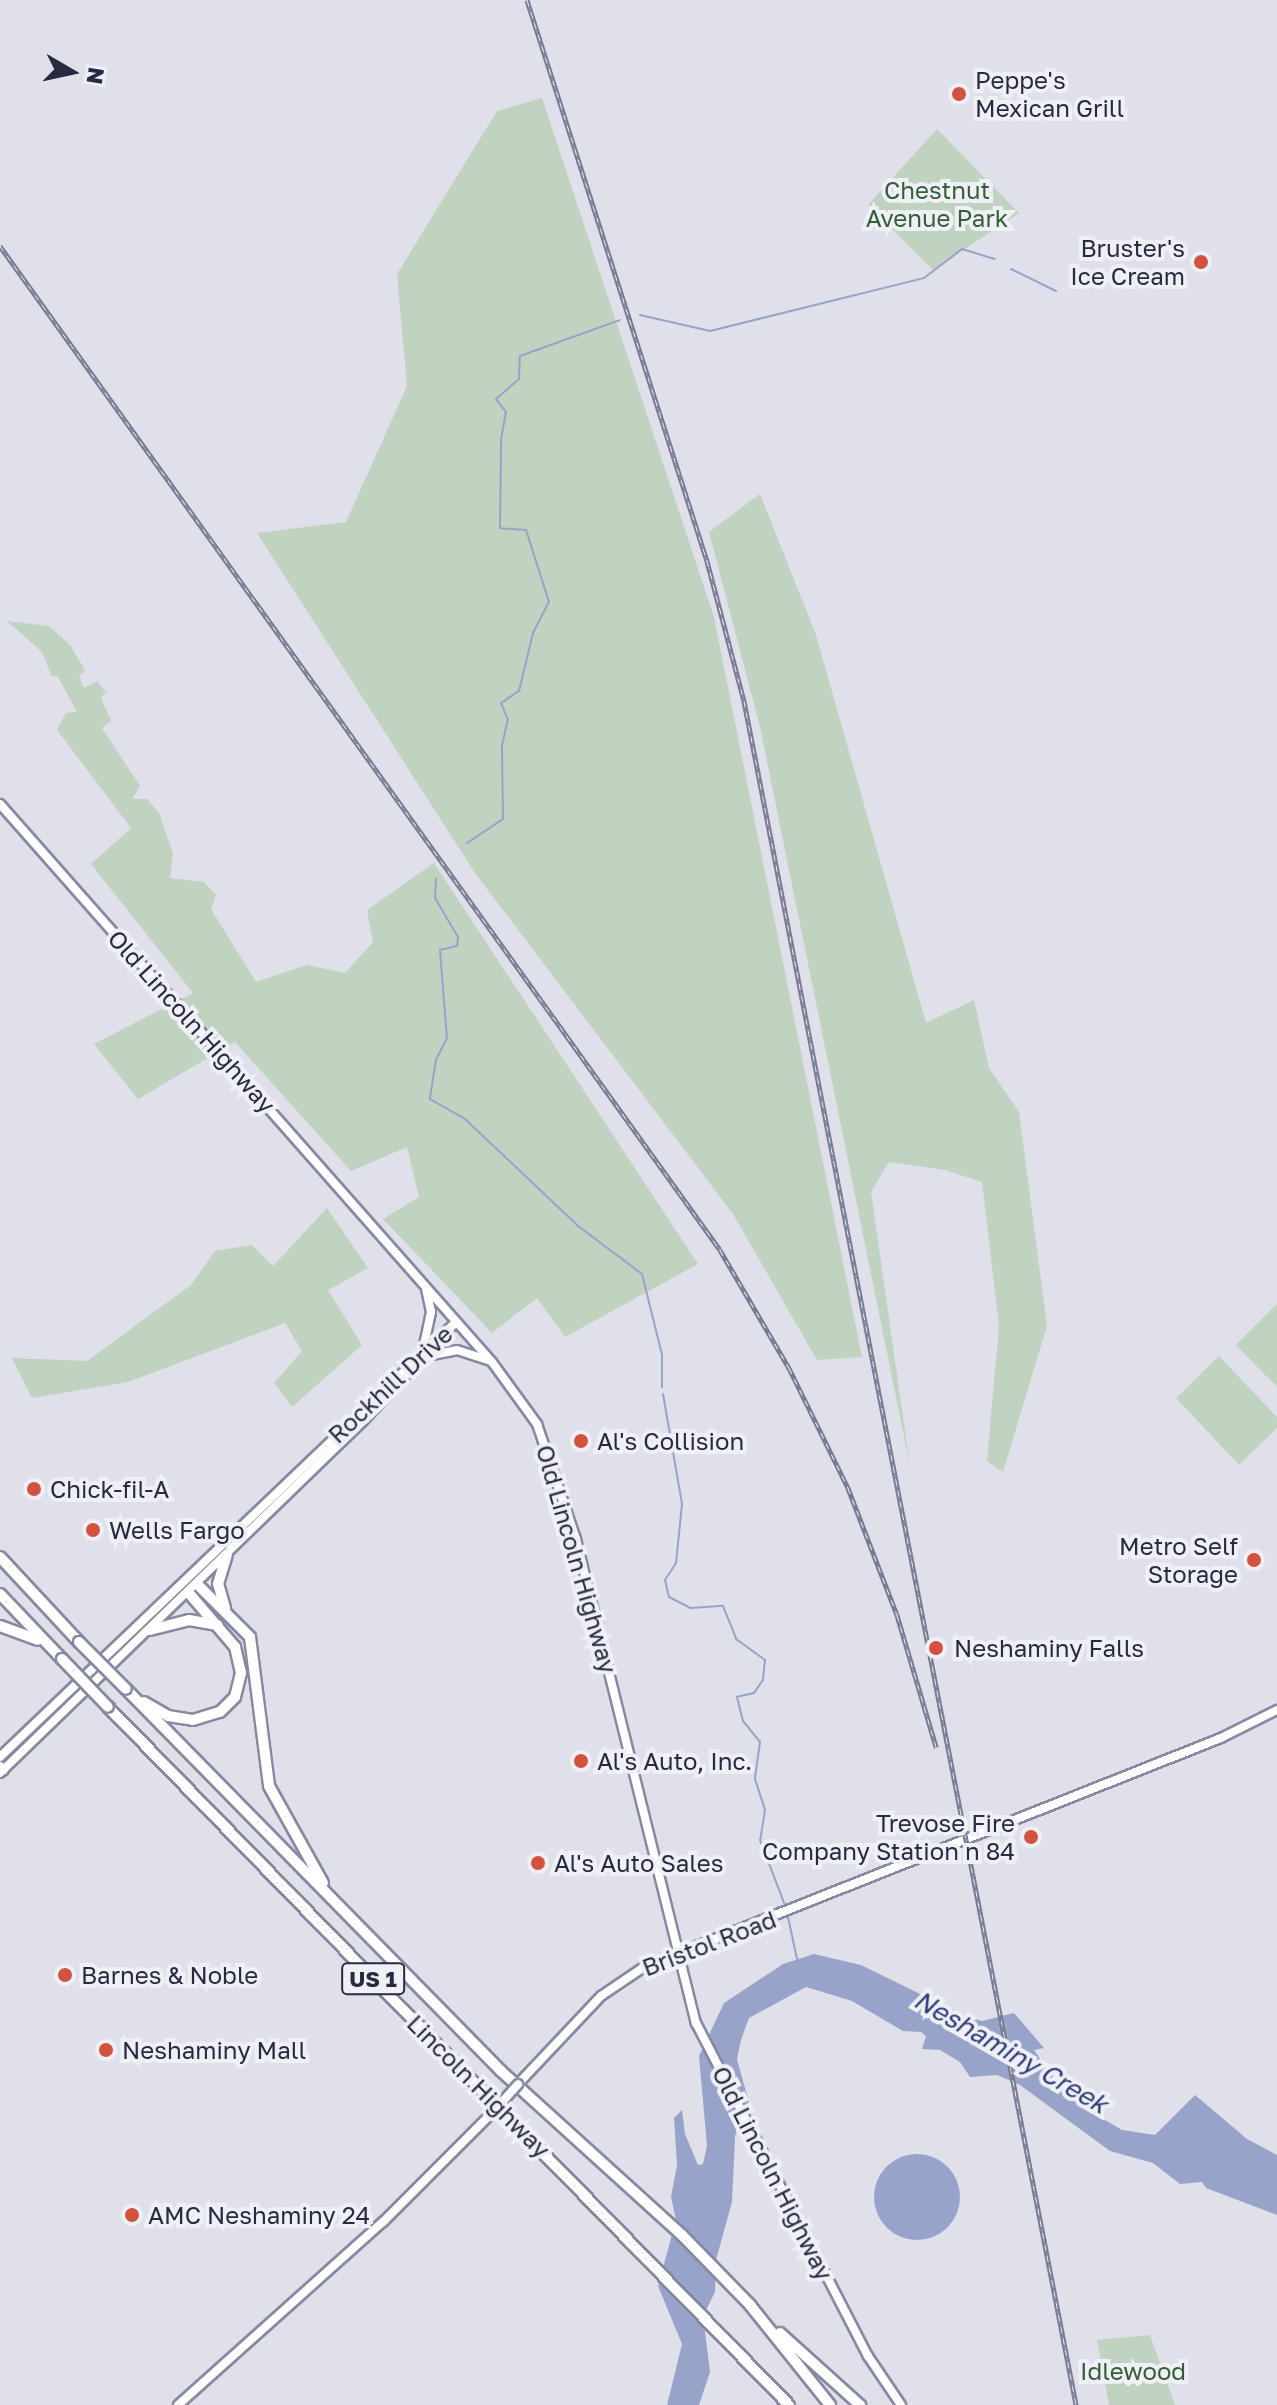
<!DOCTYPE html>
<html>
<head>
<meta charset="utf-8">
<style>
  body { margin:0 }
  #map { position:relative; width:1277px; height:2405px; overflow:hidden; background:#dfe0e9; font-family:"Golos Text",sans-serif }
  div>[style] { position:absolute }
  .green>* { inset:0; background:#c0d3c0 }
  .water>* { inset:0; background:#98a3ca }
  .round { border-radius:50% }
  .stream>* { height:2px; margin:-1px; padding:0 1px; transform-origin:1px; border-radius:1px; background:#98a3ca }
  .river>* { height:11px; margin:-5.5px; padding:0 5.5px; transform-origin:5.5px; border-radius:5.5px; background:#98a3ca }
  .roads { filter:drop-shadow(2px 0 #8689a0) drop-shadow(-2px 0 #8689a0) drop-shadow(0 2px #8689a0) drop-shadow(0 -2px #8689a0) }
  .secondary>* { height:8px; margin:-4px; padding:0 4px; transform-origin:4px; border-radius:4px; background:#fff }
  .highway>* { height:10px; margin:-5px; padding:0 5px; transform-origin:5px; border-radius:5px; background:#fff }
  .rail>* { height:5px; margin-top:-2.5px; transform-origin:0; background:repeating-linear-gradient(90deg,#eef0f6 0 6px,#787b93 0 12px); box-sizing:border-box; border-block:2px solid #787b93 }
  .bridges { filter:drop-shadow(2px 0 #8689a0) drop-shadow(-2px 0 #8689a0) drop-shadow(0 2px #8689a0) drop-shadow(0 -2px #8689a0) }
  .secondary-bridge>* { height:8px; margin:-4px; padding:0 4px; transform-origin:4px; border-radius:4px; background:#fff }
  .highway-bridge>* { height:10px; margin:-5px; padding:0 5px; transform-origin:5px; border-radius:5px; background:#fff }
  .dots>* { width:22px; height:22px; translate:-50% -50%; box-sizing:border-box; border:4px solid #eef0f6; border-radius:50% }
  span { translate:-50% -50%; white-space:nowrap; text-align:center; line-height:1.15; -webkit-text-stroke:8px #eef0f6; paint-order:stroke }
  .shield-label span { padding:2px 6px; background:#eef0f6; border:2px solid; border-radius:6px; -webkit-text-stroke-width:0 }
  .shield-label { font-size:22px; color:#272a40; font-weight:700 }
  .poi-label { font-size:24px; color:#272a40 }
  .left { translate:0 -50%; text-align:left }
  .right { translate:-100% -50%; text-align:right }
  .park-label { font-size:24px; color:#345d38 }
  .street-label { font-size:24px; color:#272a40 }
  .water-label { font-size:26px; color:#303c76; font-style:italic }
  .north { position:absolute; left:32px; top:32px; width:80px; height:80px; -webkit-text-stroke:6px #eef0f6; paint-order:stroke; rotate:99deg; font-size:22px; font-weight:700; line-height:32px; text-align:center; color:#272a40 }
  .north::after { content:''; display:block; margin:auto; width:28px; height:36px; background:#272a40; clip-path:polygon(50% 0,100% 100%,50% 72%,0 100%) }
</style>
</head>
<body>
<div id="map">
  <div class="green">
    <div style="clip-path:polygon(542px 98px,714px 617px,862px 1357px,817px 1360px,733px 1214px,475px 873px,257px 533px,346px 522px,407px 386px,397px 274px,497px 111px)"></div>
    <div style="clip-path:polygon(937px 129px,1019px 213px,933px 270px,868px 205px)"></div>
    <div style="clip-path:polygon(760px 494px,816px 635px,926px 1023px,974px 1000px,989px 1068px,1019px 1112px,1047px 1326px,1003px 1472px,987px 1461px,999px 1326px,982px 1182px,945px 1170px,889px 1162px,871px 1192px,910px 1466px,760px 727px,709px 532px)"></div>
    <div style="clip-path:polygon(7px 621px,49px 626px,70px 645px,85px 670px,79px 676px,84px 688px,97px 681px,106px 693px,101px 698px,111px 721px,102px 728px,140px 786px,132px 799px,147px 799px,159px 813px,173px 853px,170px 878px,204px 882px,216px 895px,211px 909px,256px 982px,307px 965px,345px 973px,373px 942px,367px 910px,434px 863px,698px 1264px,565px 1337px,537px 1298px,492px 1333px,383px 1219px,419px 1197px,407px 1147px,351px 1171px,235px 1042px,138px 1099px,94px 1044px,193px 993px,91px 864px,131px 828px,57px 730px,66px 713px,77px 712px,58px 677px,51px 675px,42px 652px)"></div>
    <div style="clip-path:polygon(327px 1208px,368px 1268px,328px 1290px,362px 1345px,292px 1407px,274px 1383px,302px 1351px,285px 1323px,128px 1382px,32px 1398px,12px 1358px,87px 1361px,191px 1285px,215px 1251px,252px 1245px,273px 1266px)"></div>
    <div style="clip-path:polygon(1277px 1304px,1277px 1387px,1236px 1345px)"></div>
    <div style="clip-path:polygon(1219px 1356px,1277px 1417px,1277px 1428px,1239px 1465px,1176px 1398px)"></div>
    <div style="clip-path:polygon(1150px 2335px,1175px 2405px,1109px 2405px,1097px 2340px)"></div>
  </div>
  <div class="water">
    <div style="clip-path:polygon(814px 1954px,861px 1965px,969px 2018px,982px 2021px,1014px 2013px,1044px 2048px,1034px 2050px,1050px 2073px,1083px 2107px,1122px 2130px,1155px 2135px,1195px 2095px,1247px 2139px,1277px 2155px,1277px 2215px,1206px 2188px,1202px 2182px,1180px 2184px,1153px 2163px,1110px 2151px,1020px 2085px,997px 2075px,970px 2077px,960px 2062px,940px 2050px,922px 2049px,926px 2036px,921px 2032px,903px 2031px,852px 2001px,806px 1987px,749px 2018px,741px 2040px,737px 2059px,751px 2110px,738px 2121px,735px 2137px,732px 2202px,716px 2260px,715px 2292px,703px 2316px,710px 2372px,699px 2405px,667px 2405px,682px 2344px,658px 2286px,676px 2220px,671px 2197px,677px 2165px,674px 2118px,682px 2110px,685px 2134px,698px 2165px,703px 2164px,707px 2146px,699px 2056px,724px 2003px,783px 1964px)"></div>
    <div class="round" style="left:874px;top:2154px;width:86px;height:86px"></div>
  </div>
  <div class="stream">
    <div style="left:1011px;top:269px;width:50px;rotate:26.1deg"></div>
    <div style="left:640px;top:315px;width:72px;rotate:12.9deg"></div>
    <div style="left:710px;top:331px;width:220px;rotate:-13.9deg"></div>
    <div style="left:924px;top:278px;width:48px;rotate:-37.3deg"></div>
    <div style="left:962px;top:249px;width:34px;rotate:17deg"></div>
    <div style="left:467px;top:843px;width:43px;rotate:-33.7deg"></div>
    <div style="left:503px;top:819px;width:74px;rotate:-90.8deg"></div>
    <div style="left:502px;top:745px;width:26px;rotate:-77deg"></div>
    <div style="left:508px;top:720px;width:18px;rotate:-112deg"></div>
    <div style="left:501px;top:703px;width:22px;rotate:-34deg"></div>
    <div style="left:519px;top:691px;width:60px;rotate:-76.4deg"></div>
    <div style="left:533px;top:633px;width:35px;rotate:-63deg"></div>
    <div style="left:549px;top:602px;width:76px;rotate:-107.7deg"></div>
    <div style="left:526px;top:530px;width:26px;rotate:-176deg"></div>
    <div style="left:500px;top:528px;width:88px;rotate:-89.3deg"></div>
    <div style="left:501px;top:440px;width:28px;rotate:-80deg"></div>
    <div style="left:506px;top:412px;width:16px;rotate:-128deg"></div>
    <div style="left:496px;top:399px;width:30px;rotate:-41deg"></div>
    <div style="left:519px;top:379px;width:23px;rotate:-88deg"></div>
    <div style="left:520px;top:356px;width:106px;rotate:-19.8deg"></div>
    <div style="left:436px;top:879px;width:19px;rotate:93deg"></div>
    <div style="left:435px;top:898px;width:45px;rotate:59.5deg"></div>
    <div style="left:458px;top:937px;width:9px;rotate:96deg"></div>
    <div style="left:457px;top:946px;width:17px;rotate:167deg"></div>
    <div style="left:440px;top:950px;width:88px;rotate:85.5deg"></div>
    <div style="left:447px;top:1038px;width:25px;rotate:117deg"></div>
    <div style="left:436px;top:1060px;width:39px;rotate:99deg"></div>
    <div style="left:430px;top:1099px;width:40px;rotate:29.7deg"></div>
    <div style="left:465px;top:1119px;width:156px;rotate:43.4deg"></div>
    <div style="left:578px;top:1226px;width:80px;rotate:36.9deg"></div>
    <div style="left:642px;top:1274px;width:83px;rotate:76.1deg"></div>
    <div style="left:662px;top:1355px;width:32px;rotate:90deg"></div>
    <div style="left:663px;top:1394px;width:112px;rotate:80.2deg"></div>
    <div style="left:682px;top:1504px;width:59px;rotate:95.8deg"></div>
    <div style="left:676px;top:1563px;width:20px;rotate:123deg"></div>
    <div style="left:665px;top:1580px;width:17px;rotate:77deg"></div>
    <div style="left:669px;top:1597px;width:25px;rotate:27deg"></div>
    <div style="left:691px;top:1608px;width:32px;rotate:-4deg"></div>
    <div style="left:723px;top:1606px;width:35px;rotate:68deg"></div>
    <div style="left:736px;top:1639px;width:36px;rotate:36deg"></div>
    <div style="left:765px;top:1660px;width:20px;rotate:96deg"></div>
    <div style="left:763px;top:1680px;width:16px;rotate:125deg"></div>
    <div style="left:754px;top:1693px;width:17px;rotate:167deg"></div>
    <div style="left:737px;top:1697px;width:25px;rotate:76deg"></div>
    <div style="left:743px;top:1721px;width:27px;rotate:51deg"></div>
    <div style="left:760px;top:1742px;width:37px;rotate:98deg"></div>
    <div style="left:755px;top:1779px;width:33px;rotate:72deg"></div>
    <div style="left:765px;top:1810px;width:30px;rotate:99deg"></div>
    <div style="left:760px;top:1840px;width:73px;rotate:69.1deg"></div>
    <div style="left:788px;top:1917px;width:43px;rotate:77.9deg"></div>
  </div>
  <div class="river">
    <div style="left:970px;top:2048px;width:39px;rotate:32deg"></div>
    <div style="left:694px;top:2317px;width:38px;rotate:-83deg"></div>
  </div>
  <div class="roads">
    <div class="secondary">
      <div style="left:0;top:804px;width:744px;rotate:48.6deg"></div>
      <div style="left:492px;top:1362px;width:77px;rotate:54deg"></div>
      <div style="left:537px;top:1424px;width:121px;rotate:71.3deg"></div>
      <div style="left:576px;top:1539px;width:499px;rotate:76.1deg"></div>
      <div style="left:696px;top:2023px;width:375px;rotate:62.7deg"></div>
      <div style="left:868px;top:2356px;width:59px;rotate:56deg"></div>
      <div style="left:424px;top:1345px;width:34px;rotate:-78deg"></div>
      <div style="left:431px;top:1312px;width:24px;rotate:-102deg"></div>
      <div style="left:432px;top:1355px;width:25px;rotate:-11deg"></div>
      <div style="left:457px;top:1350px;width:33px;rotate:18deg"></div>
      <div style="left:0;top:1757px;width:630px;rotate:-43.65deg"></div>
      <div style="left:0;top:1773px;width:504px;rotate:-44.12deg"></div>
      <div style="left:362px;top:1422px;width:137px;rotate:-46.8deg"></div>
      <div style="left:518px;top:2084px;width:121px;rotate:-46.7deg"></div>
      <div style="left:601px;top:1996px;width:52px;rotate:-34deg"></div>
      <div style="left:644px;top:1967px;width:621px;rotate:-21.65deg"></div>
      <div style="left:1221px;top:1738px;width:63px;rotate:-26.6deg"></div>
      <div style="left:178px;top:2405px;width:275px;rotate:-41.8deg"></div>
      <div style="left:383px;top:2222px;width:157px;rotate:-45deg"></div>
    </div>
    <div class="highway">
      <div style="left:0;top:1557px;width:116px;rotate:47.1deg"></div>
      <div style="left:197px;top:1584px;width:75px;rotate:45deg"></div>
      <div style="left:250px;top:1637px;width:150px;rotate:82.7deg"></div>
      <div style="left:269px;top:1786px;width:111px;rotate:60.9deg"></div>
      <div style="left:0;top:1594px;width:90px;rotate:46.4deg"></div>
      <div style="left:225px;top:1608px;width:25px;rotate:-106deg"></div>
      <div style="left:218px;top:1584px;width:30px;rotate:-73deg"></div>
      <div style="left:0;top:1626px;width:40px;rotate:20.2deg"></div>
      <div style="left:150px;top:1630px;width:40px;rotate:-14.4deg"></div>
      <div style="left:189px;top:1620px;width:29px;rotate:10deg"></div>
      <div style="left:126px;top:1689px;width:535px;rotate:45.53deg"></div>
      <div style="left:501px;top:2071px;width:244px;rotate:42.2deg"></div>
      <div style="left:682px;top:2235px;width:98px;rotate:45.8deg"></div>
      <div style="left:750px;top:2305px;width:128px;rotate:51.3deg"></div>
      <div style="left:144px;top:1702px;width:28px;rotate:30deg"></div>
      <div style="left:168px;top:1716px;width:25px;rotate:9deg"></div>
      <div style="left:193px;top:1720px;width:28px;rotate:-17deg"></div>
      <div style="left:220px;top:1712px;width:21px;rotate:-45deg"></div>
      <div style="left:235px;top:1697px;width:25px;rotate:-76deg"></div>
      <div style="left:241px;top:1673px;width:27px;rotate:-103deg"></div>
      <div style="left:235px;top:1647px;width:72px;rotate:-130.5deg"></div>
      <div style="left:108px;top:1707px;width:975px;rotate:45.71deg"></div>
      <div style="left:0;top:1767px;width:4px;rotate:45deg"></div>
      <div style="left:780px;top:2333px;width:108px;rotate:42deg"></div>
    </div>
  </div>
  <div class="rail">
    <div style="left:527px;top:0;width:589px;rotate:72.21deg"></div>
    <div style="left:707px;top:561px;width:145px;rotate:75.2deg"></div>
    <div style="left:744px;top:701px;width:1736px;rotate:78.97deg"></div>
    <div style="left:0;top:246px;width:1235px;rotate:54.35deg"></div>
    <div style="left:720px;top:1250px;width:137px;rotate:59.7deg"></div>
    <div style="left:789px;top:1368px;width:134px;rotate:63.8deg"></div>
    <div style="left:848px;top:1488px;width:136px;rotate:68.9deg"></div>
    <div style="left:897px;top:1615px;width:138px;rotate:73.5deg"></div>
  </div>
  <div class="bridges">
    <div class="secondary-bridge">
      <div style="left:494px;top:2111px;width:36px;rotate:-48deg"></div>
    </div>
    <div class="highway-bridge">
      <div style="left:79px;top:1642px;width:66px;rotate:45deg"></div>
      <div style="left:62px;top:1659px;width:66px;rotate:46.2deg"></div>
    </div>
  </div>
  <div class="dots">
    <div style="left:959px;top:94px;background:#d3523f"></div>
    <div style="left:1201px;top:262px;background:#d3523f"></div>
    <div style="left:581px;top:1441px;background:#d3523f"></div>
    <div style="left:34px;top:1489px;background:#d3523f"></div>
    <div style="left:93px;top:1530px;background:#d3523f"></div>
    <div style="left:1254px;top:1560px;background:#d3523f"></div>
    <div style="left:936px;top:1648px;background:#d3523f"></div>
    <div style="left:581px;top:1761px;background:#d3523f"></div>
    <div style="left:1031px;top:1837px;background:#d3523f"></div>
    <div style="left:538px;top:1863px;background:#d3523f"></div>
    <div style="left:65px;top:1975px;background:#d3523f"></div>
    <div style="left:106px;top:2050px;background:#d3523f"></div>
    <div style="left:132px;top:2215px;background:#d3523f"></div>
  </div>
  <div class="shield-label">
    <span style="left:373px;top:1979px">US 1</span>
  </div>
  <div class="poi-label">
    <span class="left" style="left:975px;top:94px">Peppe's<br>Mexican Grill</span>
    <span class="right" style="left:1185px;top:262px">Bruster's<br>Ice Cream</span>
    <span class="left" style="left:597px;top:1441px">Al's Collision</span>
    <span class="left" style="left:50px;top:1489px">Chick-fil-A</span>
    <span class="left" style="left:109px;top:1530px">Wells Fargo</span>
    <span class="right" style="left:1238px;top:1560px">Metro Self<br>Storage</span>
    <span class="left" style="left:954px;top:1648px">Neshaminy Falls</span>
    <span class="left" style="left:597px;top:1761px">Al's Auto, Inc.</span>
    <span class="right" style="left:1015px;top:1837px">Trevose Fire<br>Company Station n 84</span>
    <span class="left" style="left:554px;top:1863px">Al's Auto Sales</span>
    <span class="left" style="left:81px;top:1975px">Barnes &amp; Noble</span>
    <span class="left" style="left:122px;top:2050px">Neshaminy Mall</span>
    <span class="left" style="left:148px;top:2215px">AMC Neshaminy 24</span>
  </div>
  <div class="park-label">
    <span style="left:937px;top:204px">Chestnut<br>Avenue Park</span>
    <span style="left:1133px;top:2371px">Idlewood</span>
  </div>
  <div class="street-label">
    <span style="left:192px;top:1021px;rotate:48deg">Old Lincoln Highway</span>
    <span style="left:390px;top:1384px;rotate:-43deg">Rockhill Drive</span>
    <span style="left:577px;top:1559px;rotate:74deg">Old Lincoln Highway</span>
    <span style="left:709px;top:1943px;rotate:-21deg">Bristol Road</span>
    <span style="left:479px;top:2086px;rotate:45deg">Lincoln Highway</span>
    <span style="left:773px;top:2173px;rotate:63deg">Old Lincoln Highway</span>
  </div>
  <div class="water-label">
    <span style="left:1011px;top:2052px;rotate:30deg">Neshaminy Creek</span>
  </div>
  <div class="north">N</div>
</div>
</body>
</html>
